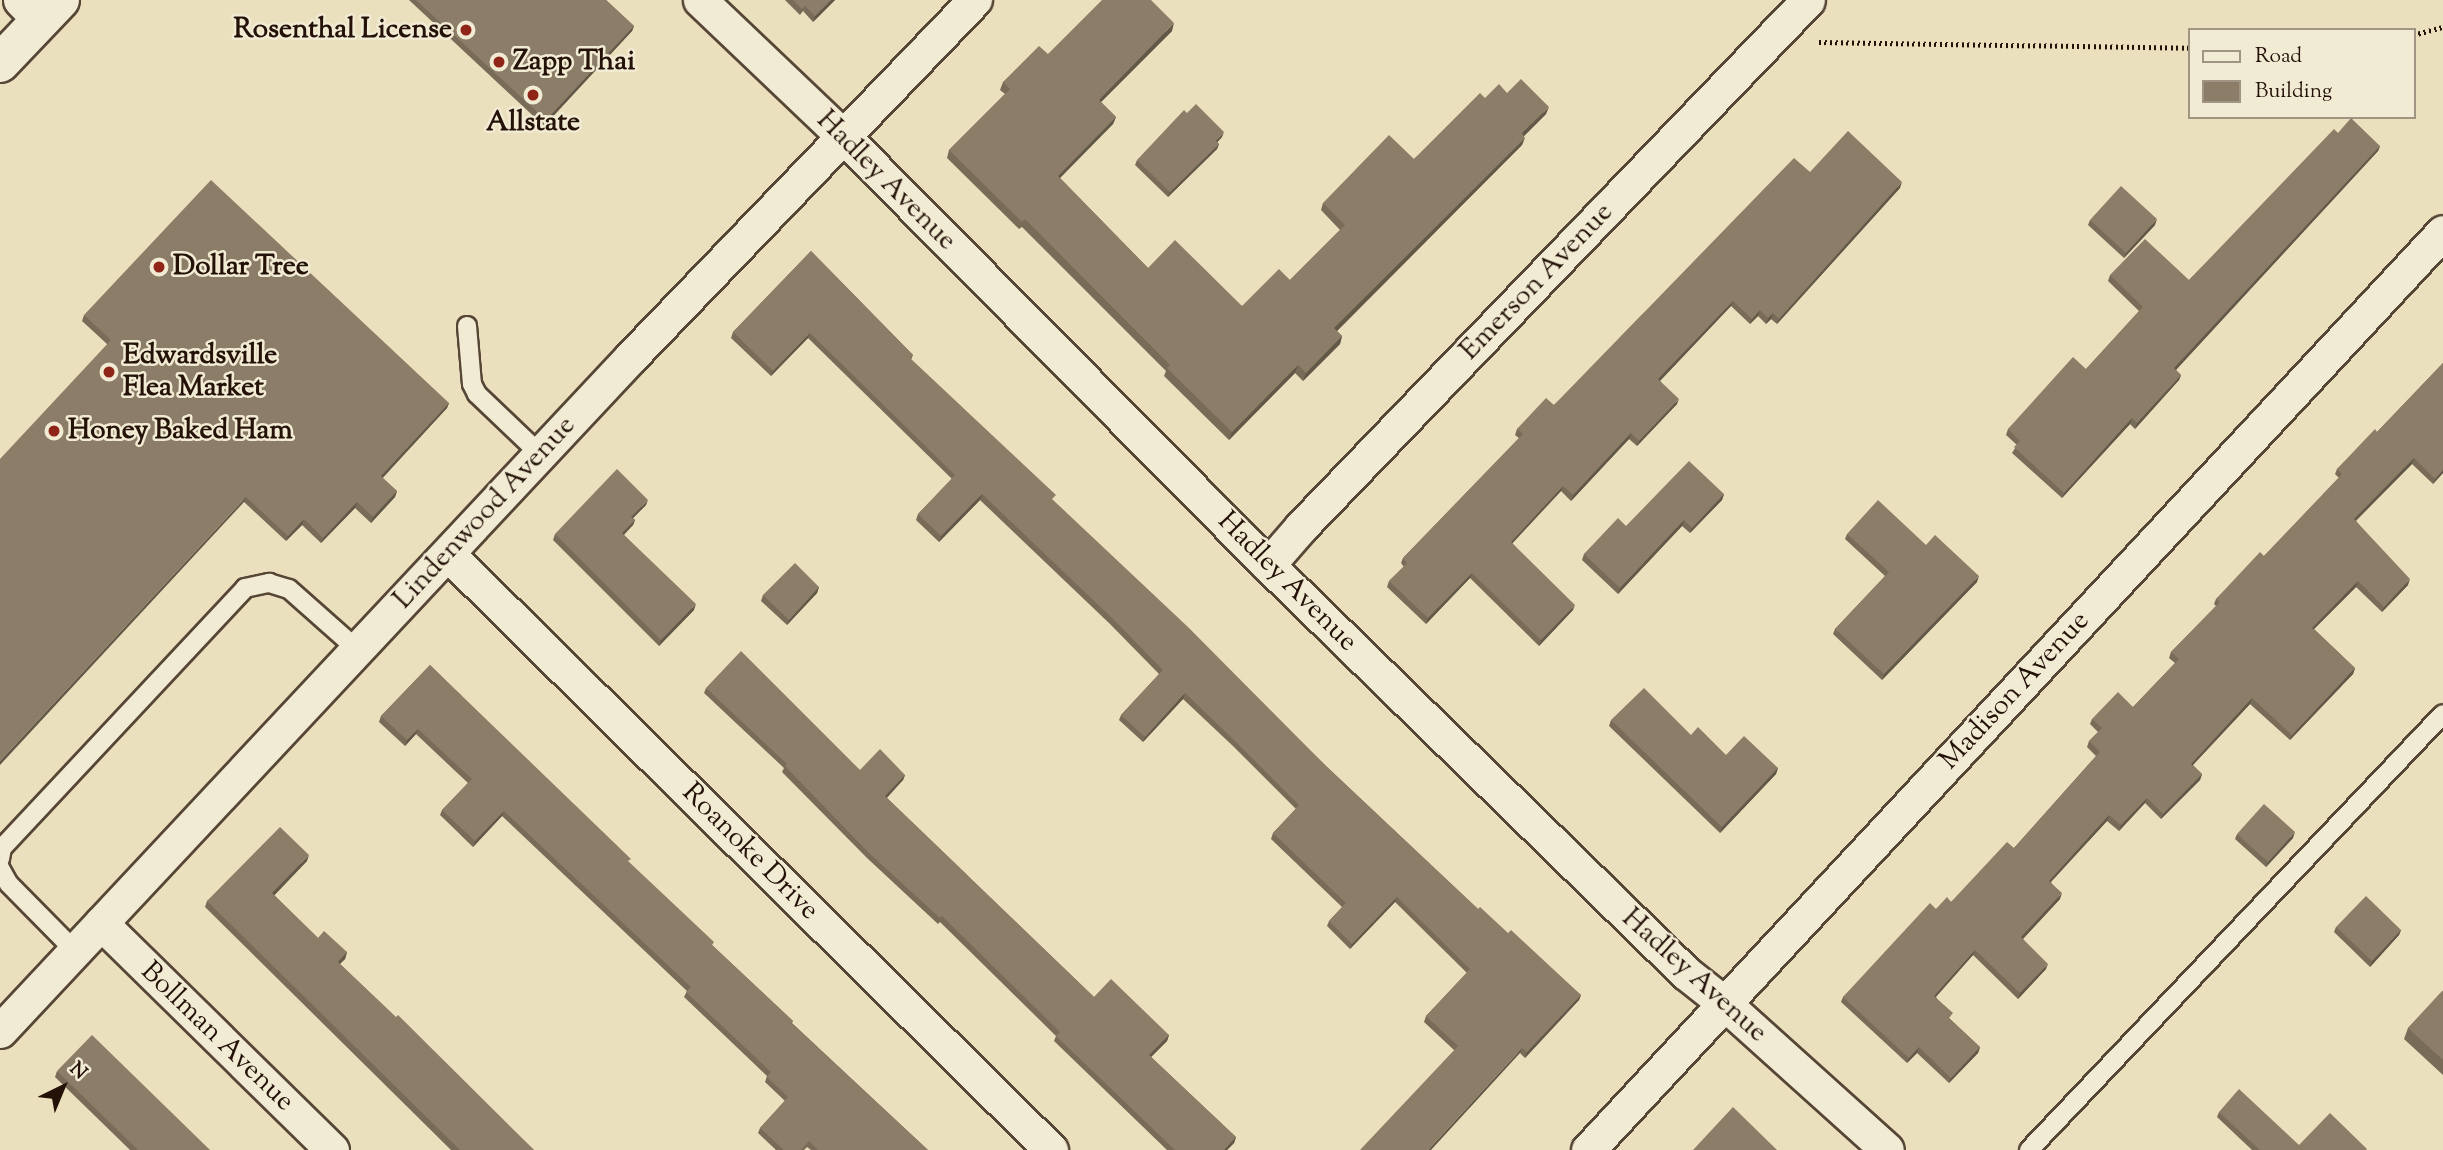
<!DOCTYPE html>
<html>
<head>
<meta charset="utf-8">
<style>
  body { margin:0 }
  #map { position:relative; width:2443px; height:1150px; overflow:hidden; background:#ebe0bd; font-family:"Sorts Mill Goudy",serif }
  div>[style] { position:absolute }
  .path>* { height:4.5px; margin-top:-2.25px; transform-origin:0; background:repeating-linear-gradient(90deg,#241209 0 2px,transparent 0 5.5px) }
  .roads { filter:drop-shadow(2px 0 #564636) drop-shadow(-2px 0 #564636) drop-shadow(0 2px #564636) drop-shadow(0 -2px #564636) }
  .service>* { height:18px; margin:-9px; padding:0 9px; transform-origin:9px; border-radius:9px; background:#f2ebd4 }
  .minor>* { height:33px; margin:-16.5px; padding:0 16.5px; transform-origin:16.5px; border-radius:16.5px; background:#f2ebd4 }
  .secondary>* { height:38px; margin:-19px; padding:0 19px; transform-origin:19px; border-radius:19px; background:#f2ebd4 }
  .wall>* { inset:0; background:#786c59 }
  .shaded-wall>* { inset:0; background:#615848 }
  .building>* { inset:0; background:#8b7d67 }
  .dots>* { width:19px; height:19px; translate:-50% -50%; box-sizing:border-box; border:4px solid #f2ebd4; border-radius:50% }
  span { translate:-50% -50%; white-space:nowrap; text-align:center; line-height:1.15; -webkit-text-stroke:5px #f2ebd4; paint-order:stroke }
  .poi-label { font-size:28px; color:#241209; font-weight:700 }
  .right { translate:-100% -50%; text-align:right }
  .left { translate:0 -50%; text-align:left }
  .street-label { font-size:28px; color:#241209 }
  .legend { position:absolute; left:2188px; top:28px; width:228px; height:91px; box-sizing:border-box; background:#f2ebd4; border:2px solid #a09483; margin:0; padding:9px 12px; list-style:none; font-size:21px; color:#241209 }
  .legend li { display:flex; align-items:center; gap:14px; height:35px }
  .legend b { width:35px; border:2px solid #a09483 }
  .north { position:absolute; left:28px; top:1052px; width:70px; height:70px; -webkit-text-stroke:5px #f2ebd4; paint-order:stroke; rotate:43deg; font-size:19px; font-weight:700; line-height:28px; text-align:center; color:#241209 }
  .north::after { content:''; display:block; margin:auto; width:24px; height:32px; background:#241209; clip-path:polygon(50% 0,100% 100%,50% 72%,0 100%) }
</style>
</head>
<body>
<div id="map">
  <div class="path">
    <div style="left:2413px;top:35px;width:31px;rotate:-15deg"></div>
    <div style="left:1819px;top:42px;width:370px;rotate:0.9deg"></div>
  </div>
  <div class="roads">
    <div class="service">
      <div style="left:467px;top:326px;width:58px;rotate:85.1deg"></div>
      <div style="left:472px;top:384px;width:11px;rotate:63deg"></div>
      <div style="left:477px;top:394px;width:88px;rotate:43.6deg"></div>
      <div style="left:0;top:859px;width:11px;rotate:-80deg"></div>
      <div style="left:2px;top:848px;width:356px;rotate:-46.9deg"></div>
      <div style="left:245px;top:588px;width:25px;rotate:-12deg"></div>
      <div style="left:269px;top:583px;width:21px;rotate:17deg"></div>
      <div style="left:289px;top:589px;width:92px;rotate:41.5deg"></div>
      <div style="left:0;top:868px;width:18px;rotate:61deg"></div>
      <div style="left:9px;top:884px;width:94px;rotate:45.4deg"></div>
      <div style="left:2029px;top:1150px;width:601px;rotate:-46.48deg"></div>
    </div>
    <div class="minor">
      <div style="left:20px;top:0;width:29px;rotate:46deg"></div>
      <div style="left:700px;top:0;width:196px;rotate:43.6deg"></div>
      <div style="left:842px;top:135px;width:605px;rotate:45.27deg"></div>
      <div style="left:1268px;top:565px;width:584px;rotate:44.31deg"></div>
      <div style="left:1686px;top:973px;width:48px;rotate:38.3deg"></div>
      <div style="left:1724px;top:1003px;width:219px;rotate:42deg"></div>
      <div style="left:448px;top:554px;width:848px;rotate:44.67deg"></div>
      <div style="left:1268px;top:565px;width:50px;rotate:-49deg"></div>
      <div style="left:1301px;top:527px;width:731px;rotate:-46.11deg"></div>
      <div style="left:101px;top:923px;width:324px;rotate:44.5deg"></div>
      <div style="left:0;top:1031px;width:923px;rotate:-46.89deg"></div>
      <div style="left:631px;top:357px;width:496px;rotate:-46.1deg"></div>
      <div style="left:1588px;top:1150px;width:1254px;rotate:-47.04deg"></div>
    </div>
    <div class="secondary">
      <div style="left:0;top:63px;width:87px;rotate:-46.4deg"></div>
    </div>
  </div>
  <div class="wall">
    <div style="clip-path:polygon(409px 0,606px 0,634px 26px,632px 31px,544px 126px)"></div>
    <div style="clip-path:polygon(785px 0,835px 0,813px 22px,803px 11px,800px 15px)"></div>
    <div style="clip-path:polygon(1172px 31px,1101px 102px,1116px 117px,1113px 124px,1060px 178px,1148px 268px,1242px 306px,1290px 280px,1340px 230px,1321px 210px,1323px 203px,1414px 159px,1485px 98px,1507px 93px,1546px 114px,1524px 136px,1522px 145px,1337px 331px,1342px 336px,1340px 344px,1303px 381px,1295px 373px,1229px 440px,1164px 376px,1166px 371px,1022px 227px,1019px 229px,947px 158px,949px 150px,1005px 94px,1000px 90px,1003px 82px,1048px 54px)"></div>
    <div style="clip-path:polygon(2338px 133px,2380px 146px,2378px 151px,2176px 370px,2181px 375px,2179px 380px,2135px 429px,2130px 424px,2062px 498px,2012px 453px,2017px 445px,2006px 435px,2008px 429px,2086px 369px,2139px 311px,2108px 281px,2110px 275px,2189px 280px)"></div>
    <div style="clip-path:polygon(1222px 137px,1217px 142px,1219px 144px,1217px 149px,1168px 197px,1135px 165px,1137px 160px)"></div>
    <div style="clip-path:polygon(1810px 172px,1900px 188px,1777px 324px,1771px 319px,1766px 324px,1758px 316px,1750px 324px,1731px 306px,1660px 381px,1677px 404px,1637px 446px,1629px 439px,1571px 501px,1561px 491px,1512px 543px,1573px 610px,1539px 646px,1470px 578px,1426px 624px,1387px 587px,1389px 581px,1404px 567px,1401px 563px,1403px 558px,1519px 438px,1515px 435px,1517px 429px,1554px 405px)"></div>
    <div style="clip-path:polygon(2090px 220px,2155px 225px,2124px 258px,2088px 225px)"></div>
    <div style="clip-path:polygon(811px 251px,913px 355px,911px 360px,1053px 501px,1326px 766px,1478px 909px,1581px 995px,1579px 1000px,1525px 1058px,1520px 1053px,1454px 1050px,1424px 1022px,1426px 1016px,1467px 973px,1395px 902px,1350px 949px,1327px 926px,1329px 921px,1342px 907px,1271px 839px,1273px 833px,1296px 809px,1234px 747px,1183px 699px,1143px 742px,1119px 720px,1121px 715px,1159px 674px,1110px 624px,980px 500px,939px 542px,916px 520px,918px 514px,952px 479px,808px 338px,771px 376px,731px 338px,733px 332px)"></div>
    <div style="clip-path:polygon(84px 315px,449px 403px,447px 408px,382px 478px,397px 491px,395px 497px,371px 523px,355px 508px,321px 543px,302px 525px,286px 541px,244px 502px,107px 344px,82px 321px)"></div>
    <div style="clip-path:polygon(2443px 363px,2443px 473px,2433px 484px,2412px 464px,2356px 521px,2408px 585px,2382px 612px,2356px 587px,2314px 629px,2355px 668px,2353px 674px,2290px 740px,2250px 704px,2193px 765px,2202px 774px,2200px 780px,2161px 819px,2145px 803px,2119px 831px,2107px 821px,2051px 882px,2060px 899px,2023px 939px,2046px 969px,2018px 999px,1973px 955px,1936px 997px,1950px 1019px,1980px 1047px,1978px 1053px,1949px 1083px,1917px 1053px,1907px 1063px,1841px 1002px,1843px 997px,1936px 909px,1951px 902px,2014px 848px,2096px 756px,2087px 747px,2089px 741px,2098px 732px,2090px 724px,2092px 719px,2133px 707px,2175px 663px,2169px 658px,2171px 652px,2216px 606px,2214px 604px,2216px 599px,2264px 556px,2339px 478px,2335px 474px,2337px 469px,2377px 432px)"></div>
    <div style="clip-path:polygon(1724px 494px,1722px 500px,1690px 533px,1682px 526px,1618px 594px,1582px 560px,1584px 554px,1626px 526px)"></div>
    <div style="clip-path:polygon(646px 505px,633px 518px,635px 520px,633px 525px,624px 535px,694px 610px,659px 646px,553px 540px,555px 534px)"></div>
    <div style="clip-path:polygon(1847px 534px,1926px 545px,1977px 582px,1882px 680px,1833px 634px,1835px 629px,1885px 576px,1845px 539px)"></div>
    <div style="clip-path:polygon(819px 587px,817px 593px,787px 625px,761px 601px,763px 595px)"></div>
    <div style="clip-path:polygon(430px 665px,713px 946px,793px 1021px,792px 1023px,928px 1150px,811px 1150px,807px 1147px,804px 1150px,776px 1150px,758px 1133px,760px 1128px,785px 1101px,765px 1082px,767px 1076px,684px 997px,687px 991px,502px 816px,473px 847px,440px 815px,442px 810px,468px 783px,416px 734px,405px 746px,379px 722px,381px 716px)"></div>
    <div style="clip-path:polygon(706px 688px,860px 770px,905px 775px,903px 780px,887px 798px,1094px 997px,1169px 1035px,1167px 1041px,1151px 1057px,1236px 1137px,1234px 1143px,1227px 1150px,1167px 1150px,1054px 1041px,1056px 1036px,940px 922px,938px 924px,867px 858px,782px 772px,784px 768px,704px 693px)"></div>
    <div style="clip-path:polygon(1611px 720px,1691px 735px,1726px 755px,1778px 768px,1776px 774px,1720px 833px,1609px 726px)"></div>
    <div style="clip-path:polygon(2237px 834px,2293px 838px,2266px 867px,2235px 839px)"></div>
    <div style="clip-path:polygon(307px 861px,274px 895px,318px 938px,347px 952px,345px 959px,340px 964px,534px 1150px,451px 1150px,205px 907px,207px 901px)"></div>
    <div style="clip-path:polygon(2336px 927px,2401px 930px,2399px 935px,2370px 967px,2334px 932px)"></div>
    <div style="clip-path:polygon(2443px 991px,2443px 1075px,2404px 1039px,2408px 1028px)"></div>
    <div style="clip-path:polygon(57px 1071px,210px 1150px,130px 1150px,55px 1077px)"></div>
    <div style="clip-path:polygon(2219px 1112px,2299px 1145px,2367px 1150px,2252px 1150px,2217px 1117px)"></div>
  </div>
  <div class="shaded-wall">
    <div style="clip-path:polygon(831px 0,835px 0,813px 22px,815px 16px)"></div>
    <div style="clip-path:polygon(1174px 23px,1172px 31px,1096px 107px,1099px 100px)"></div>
    <div style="clip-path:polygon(634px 26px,632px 31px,544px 126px,546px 120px)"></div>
    <div style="clip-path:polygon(1549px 107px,1546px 114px,1519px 141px,1522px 133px)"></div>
    <div style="clip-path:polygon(1116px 117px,1113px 124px,1055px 183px,1058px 176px)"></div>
    <div style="clip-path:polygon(1224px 132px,1222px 137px,1214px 146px,1216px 141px)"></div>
    <div style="clip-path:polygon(1525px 138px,1522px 145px,1332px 336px,1334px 328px)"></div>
    <div style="clip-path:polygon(1219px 144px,1217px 149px,1168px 197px,1170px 192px)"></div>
    <div style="clip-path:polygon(2380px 146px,2378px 151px,2172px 374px,2174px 368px)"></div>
    <div style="clip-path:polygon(1902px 182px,1900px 188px,1777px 324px,1779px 319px)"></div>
    <div style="clip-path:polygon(2157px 219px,2155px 225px,2124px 258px,2126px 253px)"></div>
    <div style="clip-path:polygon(1733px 301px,1731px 306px,1656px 385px,1658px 379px)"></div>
    <div style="clip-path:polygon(1760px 310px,1758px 316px,1750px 324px,1752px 319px)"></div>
    <div style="clip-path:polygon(1773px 313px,1771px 319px,1766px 324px,1768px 318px)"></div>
    <div style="clip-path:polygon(810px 333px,808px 338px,771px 376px,773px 371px)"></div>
    <div style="clip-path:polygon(1342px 336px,1340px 344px,1303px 381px,1306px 373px)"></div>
    <div style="clip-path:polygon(1298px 365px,1295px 373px,1229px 440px,1232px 432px)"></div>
    <div style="clip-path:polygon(2181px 375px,2179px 380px,2135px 429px,2137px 423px)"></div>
    <div style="clip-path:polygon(1679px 399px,1677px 404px,1637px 446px,1639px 441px)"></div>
    <div style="clip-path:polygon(449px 403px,447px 408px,379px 482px,381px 476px)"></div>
    <div style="clip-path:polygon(2132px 418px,2130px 424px,2062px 498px,2064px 493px)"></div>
    <div style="clip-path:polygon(1631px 433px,1629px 439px,1571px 501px,1573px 495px)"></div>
    <div style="clip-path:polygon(2414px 458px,2412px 464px,2352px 524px,2354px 519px)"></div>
    <div style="clip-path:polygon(2443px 470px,2443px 473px,2433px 484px,2435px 479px)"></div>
    <div style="clip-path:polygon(1563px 486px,1561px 491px,1509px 547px,1511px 542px)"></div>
    <div style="clip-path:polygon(397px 491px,395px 497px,371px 523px,373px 517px)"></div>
    <div style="clip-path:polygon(982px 494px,980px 500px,939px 542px,941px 536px)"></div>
    <div style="clip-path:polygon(1724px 494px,1722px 500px,1690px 533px,1692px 528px)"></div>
    <div style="clip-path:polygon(246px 497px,244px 502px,0 765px,0 761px)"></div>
    <div style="clip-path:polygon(648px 500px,646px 505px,629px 522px,631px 517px)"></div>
    <div style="clip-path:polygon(357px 502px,355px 508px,321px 543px,323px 538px)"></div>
    <div style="clip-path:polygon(304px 519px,302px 525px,286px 541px,288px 536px)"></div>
    <div style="clip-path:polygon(635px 520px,633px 525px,620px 538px,622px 533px)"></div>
    <div style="clip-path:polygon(1684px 520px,1682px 526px,1618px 594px,1620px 588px)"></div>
    <div style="clip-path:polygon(1472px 573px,1470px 578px,1426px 624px,1428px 618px)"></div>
    <div style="clip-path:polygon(1979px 576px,1977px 582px,1882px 680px,1884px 674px)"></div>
    <div style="clip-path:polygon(2410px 579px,2408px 585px,2382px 612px,2384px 607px)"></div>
    <div style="clip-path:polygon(2358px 581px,2356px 587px,2310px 633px,2312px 628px)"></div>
    <div style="clip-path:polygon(819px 587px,817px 593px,787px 625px,789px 620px)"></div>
    <div style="clip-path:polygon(696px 604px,694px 610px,659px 646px,661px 640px)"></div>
    <div style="clip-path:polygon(1575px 605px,1573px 610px,1539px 646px,1541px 640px)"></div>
    <div style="clip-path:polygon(2355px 668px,2353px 674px,2290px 740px,2292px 735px)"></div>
    <div style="clip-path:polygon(1185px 693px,1183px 699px,1143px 742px,1145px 737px)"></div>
    <div style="clip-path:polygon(2252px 698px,2250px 704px,2189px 769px,2191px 764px)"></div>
    <div style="clip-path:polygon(418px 729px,416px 734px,405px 746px,407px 740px)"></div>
    <div style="clip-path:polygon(1778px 768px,1776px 774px,1720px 833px,1722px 827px)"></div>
    <div style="clip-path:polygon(2202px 774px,2200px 780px,2161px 819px,2163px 814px)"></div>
    <div style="clip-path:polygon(905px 775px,903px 780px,883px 801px,885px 796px)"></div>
    <div style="clip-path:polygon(2147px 798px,2145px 803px,2119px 831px,2121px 825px)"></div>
    <div style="clip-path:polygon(504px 811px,502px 816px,473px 847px,475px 841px)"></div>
    <div style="clip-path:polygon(2109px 815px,2107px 821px,2047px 886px,2049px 881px)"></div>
    <div style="clip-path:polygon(2295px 832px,2293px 838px,2266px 867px,2268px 862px)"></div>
    <div style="clip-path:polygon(309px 855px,307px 861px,270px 900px,272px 893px)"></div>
    <div style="clip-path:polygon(2062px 893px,2060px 899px,2019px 943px,2021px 937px)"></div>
    <div style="clip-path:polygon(1397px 897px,1395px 902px,1350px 949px,1352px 944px)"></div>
    <div style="clip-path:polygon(2401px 930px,2399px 935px,2370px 967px,2372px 961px)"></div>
    <div style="clip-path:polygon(1975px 950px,1973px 955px,1932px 1001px,1934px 996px)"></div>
    <div style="clip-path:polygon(347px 952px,345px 959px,335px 968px,338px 962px)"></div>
    <div style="clip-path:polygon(2048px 964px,2046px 969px,2018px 999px,2020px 993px)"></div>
    <div style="clip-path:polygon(1581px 995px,1579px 1000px,1525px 1058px,1527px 1052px)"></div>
    <div style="clip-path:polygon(1169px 1035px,1167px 1041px,1147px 1061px,1149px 1055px)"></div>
    <div style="clip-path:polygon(1919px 1047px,1917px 1053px,1907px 1063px,1909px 1058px)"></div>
    <div style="clip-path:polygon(1980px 1047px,1978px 1053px,1949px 1083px,1951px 1078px)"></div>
    <div style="clip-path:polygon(1522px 1048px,1520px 1053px,1431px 1150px,1428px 1150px)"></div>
    <div style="clip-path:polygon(1236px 1137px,1234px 1143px,1227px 1150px,1224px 1150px)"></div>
  </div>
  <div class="building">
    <div style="clip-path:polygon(416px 0,606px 0,634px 26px,546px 120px)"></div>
    <div style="clip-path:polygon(793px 0,831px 0,815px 16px,805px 6px,802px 9px)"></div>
    <div style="clip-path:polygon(1102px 0,1151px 0,1174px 23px,1099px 100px,1116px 117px,1058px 176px,1148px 268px,1175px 240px,1242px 306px,1279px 269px,1290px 280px,1345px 225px,1323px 203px,1389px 135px,1414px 159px,1480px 93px,1485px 98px,1499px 84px,1507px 93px,1521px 79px,1549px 107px,1522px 133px,1525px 138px,1334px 328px,1342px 336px,1306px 373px,1298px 365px,1232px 432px,1167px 368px,1170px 365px,1025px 219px,1022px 222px,949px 150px,1010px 89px,1003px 82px,1039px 46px,1048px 54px)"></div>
    <div style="clip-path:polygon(1196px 104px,1224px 132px,1216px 141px,1219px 144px,1170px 192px,1137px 160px,1184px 110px,1187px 113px)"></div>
    <div style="clip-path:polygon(2351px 118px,2380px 146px,2174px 368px,2181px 375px,2137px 423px,2132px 418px,2064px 493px,2014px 447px,2020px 441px,2008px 429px,2073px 357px,2086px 369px,2143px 307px,2110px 275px,2145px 239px,2189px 280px,2334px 129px,2338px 133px)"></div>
    <div style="clip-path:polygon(1848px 131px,1902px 182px,1779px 319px,1773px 313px,1768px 318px,1760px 310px,1752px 319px,1733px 301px,1658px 379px,1679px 399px,1639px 441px,1631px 433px,1573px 495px,1563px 486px,1511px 542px,1575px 605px,1541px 640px,1472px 573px,1428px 618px,1389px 581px,1407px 563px,1403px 558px,1523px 434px,1517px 429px,1546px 398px,1554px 405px,1794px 158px,1810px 172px)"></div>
    <div style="clip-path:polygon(211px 180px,449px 403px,381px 476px,397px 491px,373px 517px,357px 502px,323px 538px,304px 519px,288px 536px,246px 497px,0 761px,0 459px,111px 340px,84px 315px)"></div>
    <div style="clip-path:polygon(2121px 186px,2157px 219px,2126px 253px,2090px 220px)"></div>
    <div style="clip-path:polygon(811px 251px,913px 355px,910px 358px,1056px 495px,1052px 499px,1189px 628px,1326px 766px,1478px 909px,1480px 907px,1508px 933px,1511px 930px,1581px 995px,1527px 1052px,1522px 1048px,1428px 1150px,1360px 1150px,1458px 1046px,1426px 1016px,1470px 969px,1397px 897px,1352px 944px,1329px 921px,1346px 903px,1273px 833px,1299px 805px,1236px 742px,1185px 693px,1145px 737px,1121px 715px,1163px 670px,1112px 618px,982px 494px,941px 536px,918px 514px,955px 475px,810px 333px,773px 371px,733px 332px)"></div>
    <div style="clip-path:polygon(2443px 363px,2443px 470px,2435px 479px,2414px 458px,2354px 519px,2410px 579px,2384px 607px,2358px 581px,2312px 628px,2355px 668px,2292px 735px,2252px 698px,2191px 764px,2202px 774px,2163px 814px,2147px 798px,2121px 825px,2109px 815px,2049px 881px,2062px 893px,2021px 937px,2048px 964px,2020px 993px,1975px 950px,1934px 996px,1953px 1013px,1949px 1018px,1980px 1047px,1951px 1078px,1919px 1047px,1909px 1058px,1843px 997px,1930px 903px,1936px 909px,1947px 897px,1951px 902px,2007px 842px,2014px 848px,2100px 752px,2089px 741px,2102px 728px,2092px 719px,2118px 692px,2133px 707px,2179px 659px,2171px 652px,2220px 602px,2216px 599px,2260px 552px,2264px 556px,2342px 474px,2337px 469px,2375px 429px,2377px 432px)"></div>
    <div style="clip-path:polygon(1689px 461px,1724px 494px,1692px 528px,1684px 520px,1620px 588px,1584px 554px,1618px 518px,1626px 526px)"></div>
    <div style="clip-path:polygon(617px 469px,648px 500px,631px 517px,635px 520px,622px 533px,696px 604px,661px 640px,555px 534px)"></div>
    <div style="clip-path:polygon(1878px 500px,1926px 545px,1935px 535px,1979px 576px,1884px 674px,1835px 629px,1889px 572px,1847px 534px)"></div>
    <div style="clip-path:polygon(795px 563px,819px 587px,789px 620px,763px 595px)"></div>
    <div style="clip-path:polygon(741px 651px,860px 770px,880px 749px,905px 775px,885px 796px,1094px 997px,1111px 979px,1169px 1035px,1149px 1055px,1236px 1137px,1224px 1150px,1175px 1150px,1056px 1036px,1060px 1032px,942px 916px,940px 918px,869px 853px,785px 766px,787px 764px,706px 688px)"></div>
    <div style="clip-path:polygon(430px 665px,631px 859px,628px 861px,714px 942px,712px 945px,793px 1021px,791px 1023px,928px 1150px,818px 1150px,809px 1141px,801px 1150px,784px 1150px,760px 1128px,788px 1097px,767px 1077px,771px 1072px,686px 992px,691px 987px,504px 811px,475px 841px,442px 810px,472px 779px,418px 729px,407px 740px,381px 716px)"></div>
    <div style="clip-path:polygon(1644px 688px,1691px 735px,1698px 727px,1726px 755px,1744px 736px,1778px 768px,1722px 827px,1611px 720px)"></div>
    <div style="clip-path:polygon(2264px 804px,2295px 832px,2268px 862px,2237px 834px)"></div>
    <div style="clip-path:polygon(280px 827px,309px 855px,272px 893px,318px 938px,324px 931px,347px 952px,338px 962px,396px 1017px,398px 1015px,534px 1150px,460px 1150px,207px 901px)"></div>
    <div style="clip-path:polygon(2366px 896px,2401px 930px,2372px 961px,2336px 927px)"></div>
    <div style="clip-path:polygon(2442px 991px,2443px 991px,2443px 1060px,2408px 1028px)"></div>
    <div style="clip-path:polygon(92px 1035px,210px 1150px,138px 1150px,57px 1071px)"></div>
    <div style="clip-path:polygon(2239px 1089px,2299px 1145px,2330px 1113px,2367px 1149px,2366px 1150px,2260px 1150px,2219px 1112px)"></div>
    <div style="clip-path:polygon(1733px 1107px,1777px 1150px,1693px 1150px)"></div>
  </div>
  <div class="dots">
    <div style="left:466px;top:30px;background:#8f2418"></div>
    <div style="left:499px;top:62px;background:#8f2418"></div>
    <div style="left:533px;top:95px;background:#8f2418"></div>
    <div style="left:159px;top:267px;background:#8f2418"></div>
    <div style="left:109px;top:372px;background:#8f2418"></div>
    <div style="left:54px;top:431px;background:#8f2418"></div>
  </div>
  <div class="poi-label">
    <span class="right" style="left:452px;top:30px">Rosenthal License</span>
    <span class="left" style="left:513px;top:62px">Zapp Thai</span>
    <span style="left:533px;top:123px">Allstate</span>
    <span class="left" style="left:173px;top:267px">Dollar Tree</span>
    <span class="left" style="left:123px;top:372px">Edwardsville<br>Flea Market</span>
    <span class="left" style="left:68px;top:431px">Honey Baked Ham</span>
  </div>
  <div class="street-label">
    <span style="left:886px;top:181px;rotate:45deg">Hadley Avenue</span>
    <span style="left:1537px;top:282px;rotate:-46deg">Emerson Avenue</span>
    <span style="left:485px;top:513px;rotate:-47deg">Lindenwood Avenue</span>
    <span style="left:1287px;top:582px;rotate:45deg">Hadley Avenue</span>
    <span style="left:2015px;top:691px;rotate:-47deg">Madison Avenue</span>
    <span style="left:750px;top:852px;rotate:45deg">Roanoke Drive</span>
    <span style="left:1694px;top:976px;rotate:42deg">Hadley Avenue</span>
    <span style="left:217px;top:1037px;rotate:44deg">Bollman Avenue</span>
  </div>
  <ul class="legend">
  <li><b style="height:9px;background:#f2ebd4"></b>Road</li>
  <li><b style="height:19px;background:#8b7d67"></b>Building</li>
  </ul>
  <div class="north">N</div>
</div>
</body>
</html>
